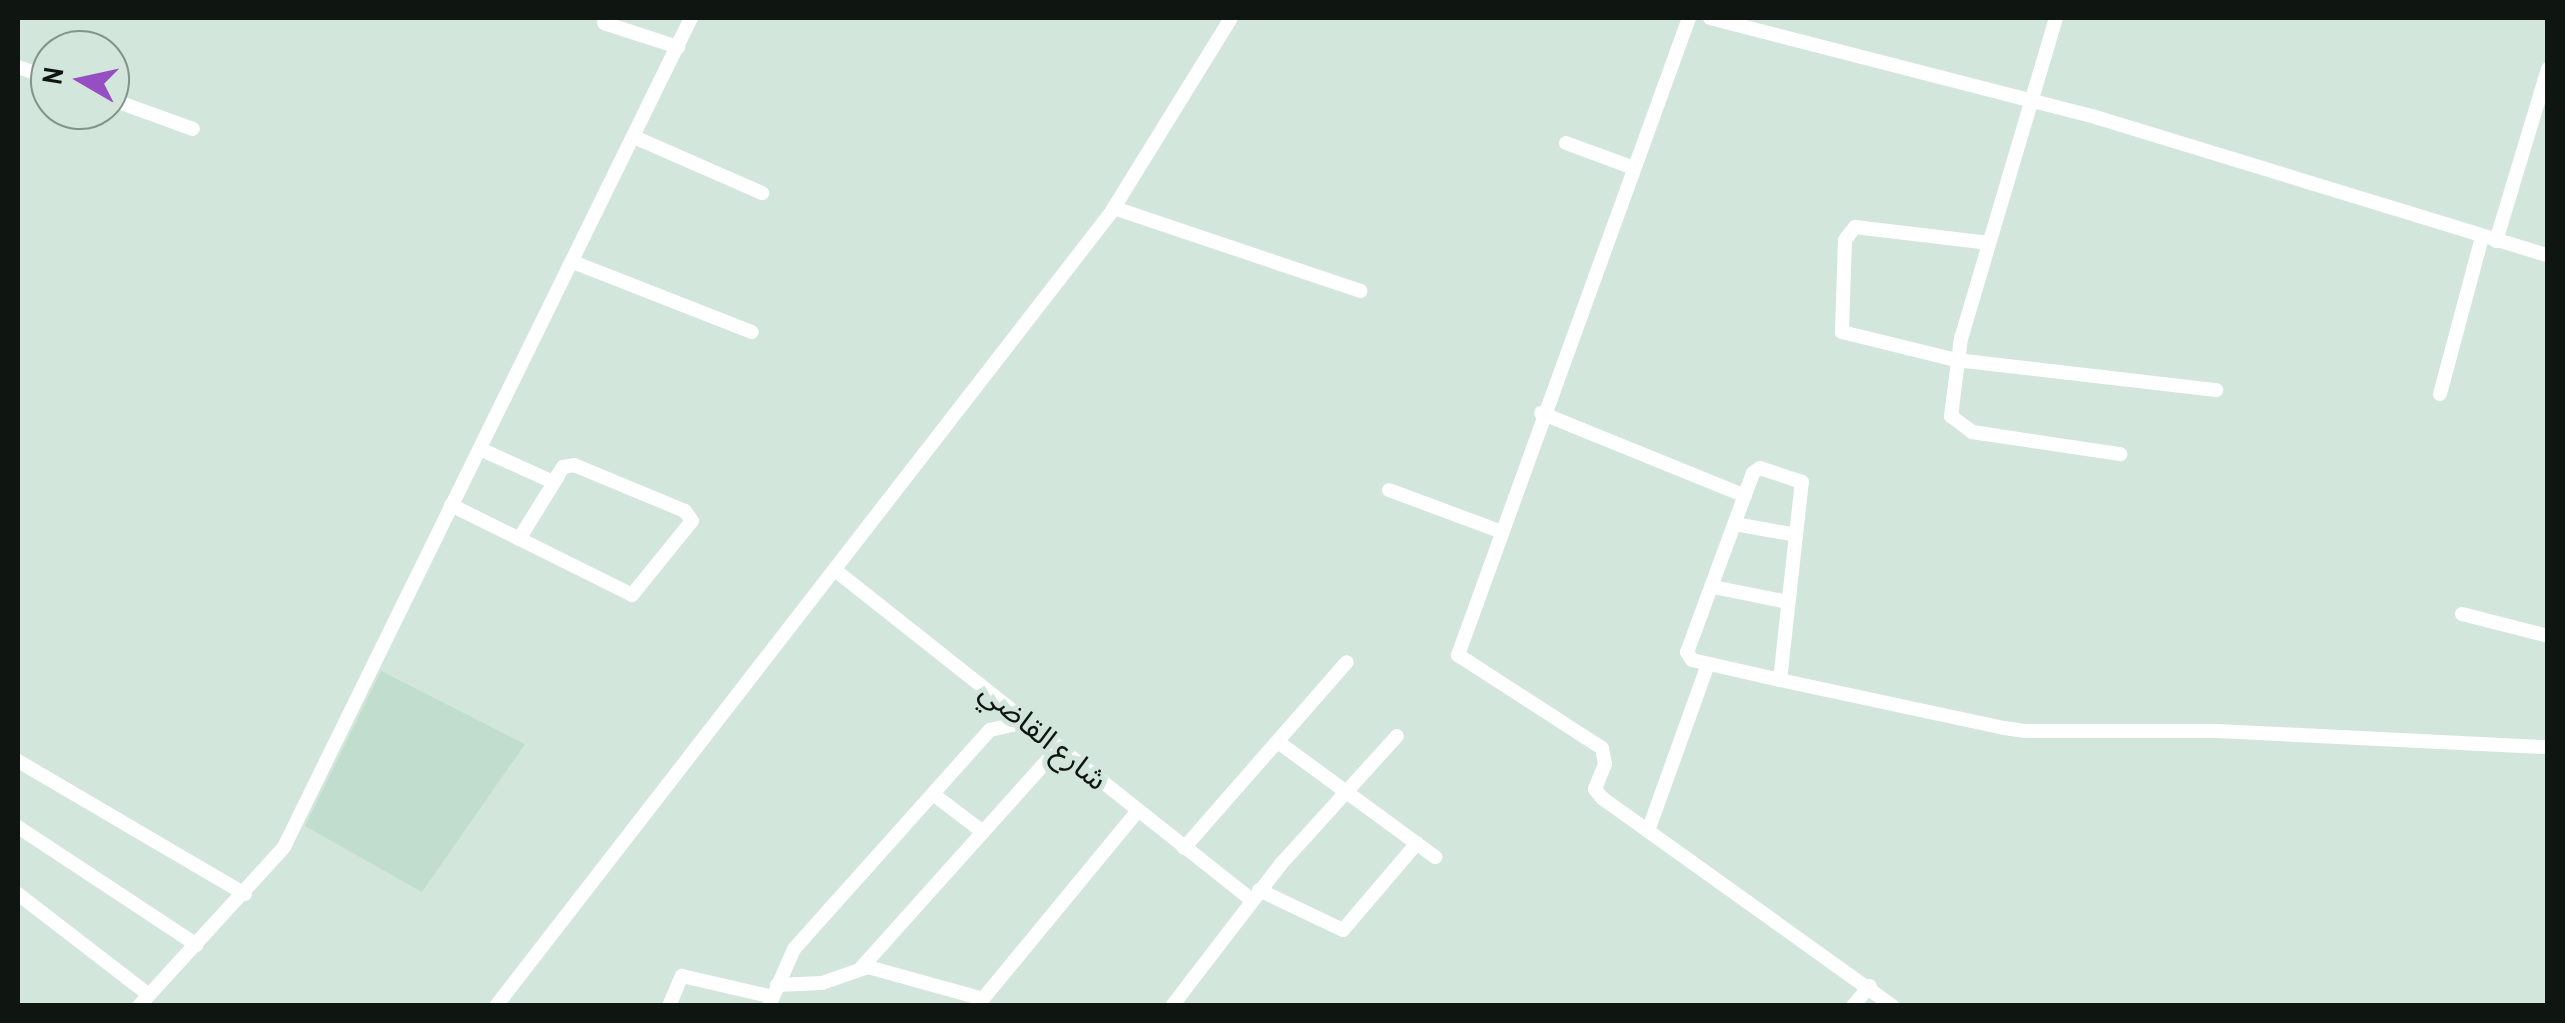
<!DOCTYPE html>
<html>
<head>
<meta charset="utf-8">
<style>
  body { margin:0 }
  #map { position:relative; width:2565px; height:1023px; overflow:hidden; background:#d2e6db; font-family:"Archivo Narrow","Noto Sans Arabic",sans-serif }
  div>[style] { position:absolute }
  .built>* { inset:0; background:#c1ddcd }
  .minor>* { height:14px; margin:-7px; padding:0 7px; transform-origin:7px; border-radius:7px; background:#fff }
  span { translate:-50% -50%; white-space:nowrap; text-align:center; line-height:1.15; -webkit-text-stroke:10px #d2e6db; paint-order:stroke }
  .street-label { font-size:30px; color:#0f1612 }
  .frame { position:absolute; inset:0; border:20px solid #0f1612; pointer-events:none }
  .north { position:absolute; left:30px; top:30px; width:100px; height:100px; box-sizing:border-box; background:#d2e6db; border:2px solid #84938b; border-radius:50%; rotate:279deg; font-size:28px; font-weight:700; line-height:40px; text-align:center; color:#0f1612 }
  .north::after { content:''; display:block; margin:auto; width:35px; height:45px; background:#964fc2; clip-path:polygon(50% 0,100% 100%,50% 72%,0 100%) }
</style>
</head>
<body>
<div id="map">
  <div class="built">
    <div style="clip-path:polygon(381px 671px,525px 744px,422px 892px,305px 826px)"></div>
  </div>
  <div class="minor">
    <div style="left:1689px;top:18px;width:678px;rotate:109.93deg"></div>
    <div style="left:1458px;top:655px;width:171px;rotate:32.9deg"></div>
    <div style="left:1602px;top:748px;width:16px;rotate:79deg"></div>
    <div style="left:1605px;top:764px;width:27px;rotate:112deg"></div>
    <div style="left:1595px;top:789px;width:11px;rotate:52deg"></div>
    <div style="left:1602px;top:798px;width:357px;rotate:35.6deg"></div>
    <div style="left:1710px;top:18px;width:394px;rotate:14.4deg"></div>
    <div style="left:2092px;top:116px;width:477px;rotate:17deg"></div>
    <div style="left:2056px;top:18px;width:334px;rotate:106.5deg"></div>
    <div style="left:1961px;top:338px;width:79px;rotate:97.3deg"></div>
    <div style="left:1951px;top:416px;width:26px;rotate:37deg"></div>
    <div style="left:1972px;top:432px;width:150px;rotate:8.5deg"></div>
    <div style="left:604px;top:23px;width:78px;rotate:18deg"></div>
    <div style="left:18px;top:67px;width:34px;rotate:19deg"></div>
    <div style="left:110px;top:99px;width:88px;rotate:19.9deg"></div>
    <div style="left:634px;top:137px;width:140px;rotate:23.6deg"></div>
    <div style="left:1566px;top:143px;width:72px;rotate:20.2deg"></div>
    <div style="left:1114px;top:208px;width:260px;rotate:18.6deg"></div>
    <div style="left:2496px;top:241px;width:180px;rotate:-73.2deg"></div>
    <div style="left:1989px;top:243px;width:135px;rotate:-173.2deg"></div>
    <div style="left:1855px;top:227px;width:16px;rotate:128deg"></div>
    <div style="left:1845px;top:240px;width:92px;rotate:91.9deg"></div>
    <div style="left:1842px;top:332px;width:117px;rotate:13.8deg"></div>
    <div style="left:1956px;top:360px;width:262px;rotate:6.6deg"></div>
    <div style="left:573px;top:262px;width:192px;rotate:21.4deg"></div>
    <div style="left:2440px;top:394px;width:163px;rotate:-75deg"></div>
    <div style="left:1541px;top:413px;width:220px;rotate:22.1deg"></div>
    <div style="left:480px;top:449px;width:80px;rotate:24.3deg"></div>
    <div style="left:553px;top:482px;width:18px;rotate:-56deg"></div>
    <div style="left:563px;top:467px;width:11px;rotate:-10deg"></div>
    <div style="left:574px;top:465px;width:120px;rotate:22.5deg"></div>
    <div style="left:685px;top:511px;width:12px;rotate:55deg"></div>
    <div style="left:1389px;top:490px;width:117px;rotate:20.4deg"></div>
    <div style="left:451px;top:505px;width:202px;rotate:26.4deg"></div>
    <div style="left:632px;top:595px;width:95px;rotate:-51deg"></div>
    <div style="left:1735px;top:524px;width:62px;rotate:10.2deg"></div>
    <div style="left:519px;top:539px;width:74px;rotate:-58.2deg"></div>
    <div style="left:835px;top:570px;width:532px;rotate:38.36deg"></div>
    <div style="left:1713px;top:587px;width:76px;rotate:11.3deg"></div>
    <div style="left:2462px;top:614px;width:89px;rotate:14.3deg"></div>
    <div style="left:1780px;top:680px;width:199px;rotate:-83.7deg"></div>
    <div style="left:1802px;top:482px;width:44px;rotate:-161.6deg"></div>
    <div style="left:1760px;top:468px;width:9px;rotate:144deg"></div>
    <div style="left:1753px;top:473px;width:191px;rotate:110.2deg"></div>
    <div style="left:1687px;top:652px;width:9px;rotate:58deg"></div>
    <div style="left:1692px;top:660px;width:90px;rotate:12.8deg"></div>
    <div style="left:1780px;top:680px;width:229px;rotate:12.1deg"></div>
    <div style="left:2004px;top:728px;width:22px;rotate:8deg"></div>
    <div style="left:2026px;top:731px;width:191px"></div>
    <div style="left:2217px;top:731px;width:331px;rotate:2.8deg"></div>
    <div style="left:1278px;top:742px;width:195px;rotate:36.2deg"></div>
    <div style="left:18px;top:761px;width:263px;rotate:30.4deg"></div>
    <div style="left:933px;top:794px;width:63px;rotate:37.2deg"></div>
    <div style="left:18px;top:827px;width:214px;rotate:33.4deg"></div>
    <div style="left:1648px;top:831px;width:177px;rotate:-70.2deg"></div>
    <div style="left:1184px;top:848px;width:247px;rotate:-48.8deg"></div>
    <div style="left:1259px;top:890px;width:93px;rotate:25.5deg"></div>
    <div style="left:1343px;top:930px;width:114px;rotate:-49.6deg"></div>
    <div style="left:18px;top:894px;width:165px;rotate:37.6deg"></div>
    <div style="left:861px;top:968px;width:297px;rotate:-48.1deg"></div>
    <div style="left:777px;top:985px;width:45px;rotate:-2.5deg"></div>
    <div style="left:822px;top:983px;width:49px;rotate:-19.2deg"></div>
    <div style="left:868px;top:967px;width:116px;rotate:15.5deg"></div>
    <div style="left:139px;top:1006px;width:215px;rotate:-47.6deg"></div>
    <div style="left:284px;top:847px;width:924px;rotate:-63.85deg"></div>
    <div style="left:496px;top:1006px;width:1002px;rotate:-52.22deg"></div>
    <div style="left:1110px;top:214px;width:230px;rotate:-58.3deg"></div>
    <div style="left:669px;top:1006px;width:33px;rotate:-67deg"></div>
    <div style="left:682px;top:976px;width:93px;rotate:13deg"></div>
    <div style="left:769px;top:1006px;width:62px;rotate:-66.3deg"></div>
    <div style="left:794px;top:949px;width:294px;rotate:-48.2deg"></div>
    <div style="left:990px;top:730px;width:39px;rotate:-13deg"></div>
    <div style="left:977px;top:1006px;width:251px;rotate:-50.5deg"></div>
    <div style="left:1172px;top:1006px;width:178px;rotate:-52.5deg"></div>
    <div style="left:1280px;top:865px;width:174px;rotate:-47.8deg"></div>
    <div style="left:1853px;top:1006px;width:26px;rotate:-50deg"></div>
  </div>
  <div class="street-label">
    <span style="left:1044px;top:735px;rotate:39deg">شارع القاضي</span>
  </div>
  <div class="frame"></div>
  <div class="north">N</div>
</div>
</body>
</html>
